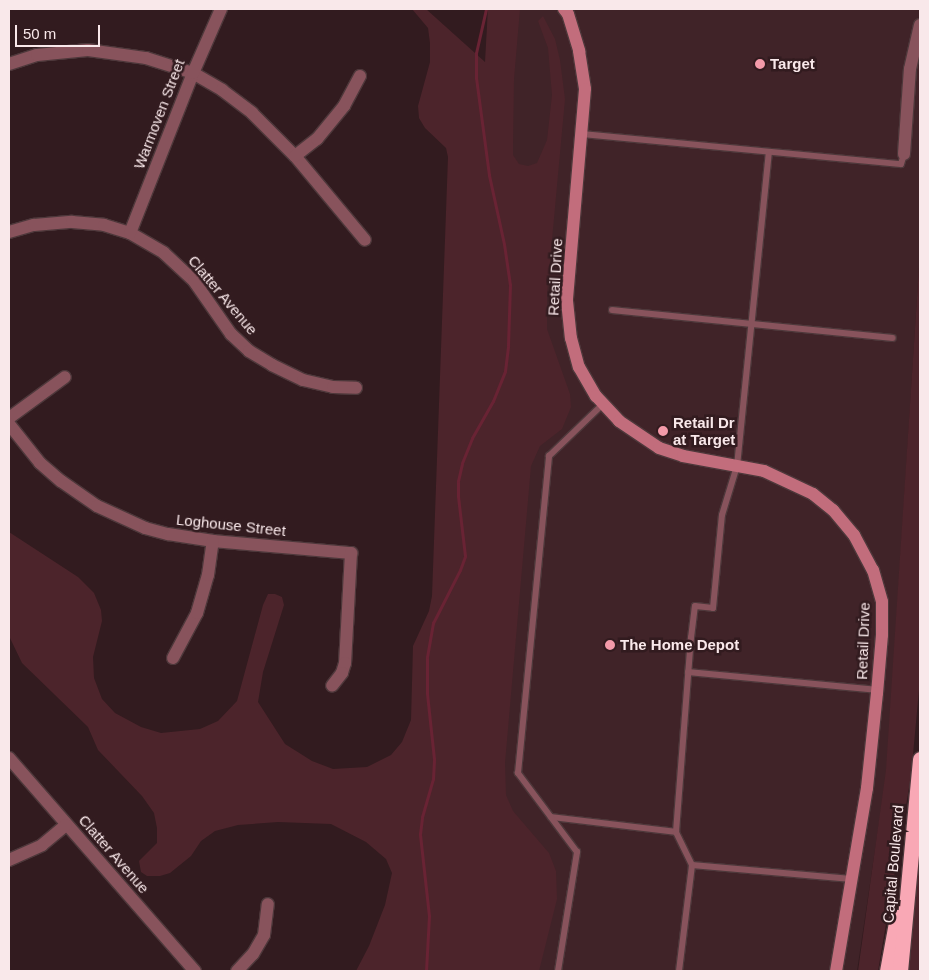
<!DOCTYPE html>
<html>
<head>
<meta charset="utf-8">
<style>
  body { margin:0 }
  #map { position:relative; width:929px; height:980px; overflow:hidden; background:#321b1f; font-family:Helvetica,sans-serif }
  div>[style] { position:absolute }
  .built>* { inset:0; background:#402328 }
  .green>* { inset:0; background:#4c242b }
  .stream>* { height:3px; margin:-1.5px; padding:0 1.5px; transform-origin:1.5px; border-radius:1.5px; background:#692334 }
  .roads { filter:drop-shadow(1px 0 #4e383b) drop-shadow(-1px 0 #4e383b) drop-shadow(0 1px #4e383b) drop-shadow(0 -1px #4e383b) }
  .lane>* { height:6px; margin:-3px; padding:0 3px; transform-origin:3px; border-radius:3px; background:#88535c }
  .street>* { height:12px; margin:-6px; padding:0 6px; transform-origin:6px; border-radius:6px; background:#88535c }
  .secondary>* { height:12px; margin:-6px; padding:0 6px; transform-origin:6px; border-radius:6px; background:#c26d7c }
  .highway>* { height:15px; margin:-7.5px; padding:0 7.5px; transform-origin:7.5px; border-radius:7.5px; background:#f9a8b5 }
  .dots>* { width:14px; height:14px; translate:-50% -50%; box-sizing:border-box; border:2px solid #321b1f; border-radius:50% }
  span { translate:-50% -50%; white-space:nowrap; text-align:center; line-height:1.15; -webkit-text-stroke:5px #321b1f; paint-order:stroke }
  .poi-label { font-size:15px; color:#f9e8ea; font-weight:700 }
  .left { translate:0 -50%; text-align:left }
  .street-label { font-size:15px; color:#f9e8ea }
  .frame { position:absolute; inset:0; border:10px solid #f9e8ea; pointer-events:none }
  .scale { position:absolute; left:15px; top:25px; width:85px; height:22px; box-sizing:border-box; border:2px solid #f9e8ea; border-top:0; padding-left:6px; font-size:15px; line-height:18px; white-space:nowrap; color:#f9e8ea; -webkit-text-stroke:4px #321b1f; paint-order:stroke }
</style>
</head>
<body>
<div id="map">
  <div class="built">
    <div style="clip-path:polygon(488px 9px,920px 9px,920px 252px,887px 770px,857px 971px,445px 971px)"></div>
  </div>
  <div class="green">
    <div style="clip-path:polygon(412px 9px,426px 9px,485px 62px,488px 9px,520px 9px,514px 79px,513px 145px,513px 155px,519px 164px,528px 166px,537px 163px,547px 140px,552px 95px,548px 48px,538px 21px,543px 16px,555px 39px,560px 60px,565px 99px,547px 294px,547px 329px,570px 394px,571px 407px,562px 429px,540px 446px,531px 466px,505px 763px,506px 795px,513px 811px,549px 853px,556px 871px,557px 899px,539px 971px,356px 971px,369px 946px,385px 905px,392px 873px,386px 859px,366px 842px,331px 824px,278px 822px,238px 825px,215px 831px,201px 841px,191px 856px,170px 873px,160px 876px,147px 876px,141px 872px,139px 861px,157px 843px,157px 828px,154px 813px,142px 796px,98px 750px,88px 727px,22px 663px,9px 636px,9px 532px,78px 577px,94px 593px,101px 610px,102px 621px,93px 657px,94px 678px,102px 699px,115px 713px,141px 727px,161px 733px,200px 729px,218px 721px,237px 701px,263px 605px,268px 594px,275px 594px,282px 597px,284px 605px,263px 672px,258px 702px,285px 744px,312px 761px,333px 769px,367px 767px,391px 755px,402px 742px,411px 720px,413px 646px,429px 611px,432px 596px,448px 157px,446px 148px,425px 128px,419px 118px,418px 106px,430px 62px,430px 43px,428px 28px)"></div>
    <div style="clip-path:polygon(920px 252px,920px 679px,911px 776px,878px 971px,858px 971px,886px 770px)"></div>
    <div style="clip-path:polygon(920px 840px,920px 971px,908px 971px)"></div>
  </div>
  <div class="stream">
    <div style="left:426px;top:971px;width:55px;rotate:-86.9deg"></div>
    <div style="left:429px;top:916px;width:82px;rotate:-96.3deg"></div>
    <div style="left:420px;top:834px;width:17px;rotate:-83deg"></div>
    <div style="left:422px;top:817px;width:40px;rotate:-74deg"></div>
    <div style="left:433px;top:779px;width:20px;rotate:-87deg"></div>
    <div style="left:434px;top:759px;width:66px;rotate:-96.1deg"></div>
    <div style="left:427px;top:693px;width:36px;rotate:-90deg"></div>
    <div style="left:427px;top:657px;width:35px;rotate:-80deg"></div>
    <div style="left:433px;top:623px;width:59px;rotate:-63deg"></div>
    <div style="left:460px;top:570px;width:15px;rotate:-70deg"></div>
    <div style="left:465px;top:556px;width:60px;rotate:-96.7deg"></div>
    <div style="left:458px;top:496px;width:15px;rotate:-90deg"></div>
    <div style="left:458px;top:481px;width:18px;rotate:-77deg"></div>
    <div style="left:462px;top:463px;width:27px;rotate:-68deg"></div>
    <div style="left:472px;top:438px;width:43px;rotate:-60.4deg"></div>
    <div style="left:493px;top:401px;width:32px;rotate:-68deg"></div>
    <div style="left:505px;top:371px;width:26px;rotate:-83deg"></div>
    <div style="left:508px;top:345px;width:60px;rotate:-88.1deg"></div>
    <div style="left:510px;top:285px;width:41px;rotate:-98.3deg"></div>
    <div style="left:504px;top:244px;width:71px;rotate:-102.3deg"></div>
    <div style="left:489px;top:175px;width:98px;rotate:-97.6deg"></div>
    <div style="left:476px;top:78px;width:25px;rotate:-90deg"></div>
    <div style="left:476px;top:53px;width:45px;rotate:-77.2deg"></div>
  </div>
  <div class="roads">
    <div class="lane">
      <div style="left:582px;top:134px;width:320px;rotate:5.4deg"></div>
      <div style="left:901px;top:164px;width:10px;rotate:-73deg"></div>
      <div style="left:612px;top:310px;width:282px;rotate:5.7deg"></div>
      <div style="left:688px;top:672px;width:191px;rotate:5.4deg"></div>
      <div style="left:551px;top:817px;width:126px;rotate:6.8deg"></div>
      <div style="left:692px;top:865px;width:160px;rotate:5deg"></div>
      <div style="left:558px;top:971px;width:121px;rotate:-80.9deg"></div>
      <div style="left:577px;top:852px;width:99px;rotate:-126.8deg"></div>
      <div style="left:518px;top:773px;width:319px;rotate:-84.4deg"></div>
      <div style="left:549px;top:456px;width:75px;rotate:-43.9deg"></div>
      <div style="left:679px;top:971px;width:107px;rotate:-83deg"></div>
      <div style="left:692px;top:865px;width:37px;rotate:-116deg"></div>
      <div style="left:676px;top:832px;width:195px;rotate:-85.6deg"></div>
      <div style="left:691px;top:638px;width:32px;rotate:-83deg"></div>
      <div style="left:695px;top:606px;width:18px;rotate:6deg"></div>
      <div style="left:713px;top:608px;width:93px;rotate:-84.5deg"></div>
      <div style="left:722px;top:515px;width:51px;rotate:-73deg"></div>
      <div style="left:737px;top:466px;width:315px;rotate:-84.2deg"></div>
    </div>
    <div class="street">
      <div style="left:9px;top:64px;width:29px;rotate:-18deg"></div>
      <div style="left:37px;top:55px;width:51px;rotate:-5.6deg"></div>
      <div style="left:88px;top:50px;width:59px;rotate:7.9deg"></div>
      <div style="left:146px;top:58px;width:49px;rotate:17.7deg"></div>
      <div style="left:193px;top:73px;width:34px;rotate:30deg"></div>
      <div style="left:222px;top:90px;width:38px;rotate:37deg"></div>
      <div style="left:252px;top:113px;width:61px;rotate:45deg"></div>
      <div style="left:295px;top:156px;width:109px;rotate:50.2deg"></div>
      <div style="left:904px;top:154px;width:85px;rotate:-86deg"></div>
      <div style="left:910px;top:69px;width:45px;rotate:-77.2deg"></div>
      <div style="left:295px;top:156px;width:28px;rotate:-38deg"></div>
      <div style="left:317px;top:139px;width:43px;rotate:-50.7deg"></div>
      <div style="left:344px;top:106px;width:34px;rotate:-62deg"></div>
      <div style="left:9px;top:232px;width:26px;rotate:-16deg"></div>
      <div style="left:34px;top:225px;width:38px;rotate:-5deg"></div>
      <div style="left:72px;top:222px;width:32px;rotate:5deg"></div>
      <div style="left:104px;top:225px;width:27px;rotate:17deg"></div>
      <div style="left:130px;top:233px;width:39px;rotate:30deg"></div>
      <div style="left:164px;top:253px;width:41px;rotate:43deg"></div>
      <div style="left:194px;top:281px;width:65px;rotate:55.1deg"></div>
      <div style="left:231px;top:334px;width:25px;rotate:43deg"></div>
      <div style="left:249px;top:351px;width:27px;rotate:31deg"></div>
      <div style="left:272px;top:365px;width:34px;rotate:26deg"></div>
      <div style="left:303px;top:380px;width:31px;rotate:13deg"></div>
      <div style="left:333px;top:387px;width:23px;rotate:2deg"></div>
      <div style="left:130px;top:233px;width:172px;rotate:-68.5deg"></div>
      <div style="left:193px;top:73px;width:70px;rotate:-66.4deg"></div>
      <div style="left:9px;top:418px;width:69px;rotate:-36.2deg"></div>
      <div style="left:9px;top:424px;width:50px;rotate:51.5deg"></div>
      <div style="left:40px;top:463px;width:28px;rotate:41deg"></div>
      <div style="left:61px;top:481px;width:44px;rotate:34.8deg"></div>
      <div style="left:97px;top:506px;width:53px;rotate:24.6deg"></div>
      <div style="left:145px;top:528px;width:24px;rotate:15deg"></div>
      <div style="left:168px;top:534px;width:46px;rotate:8.8deg"></div>
      <div style="left:213px;top:541px;width:139px;rotate:5deg"></div>
      <div style="left:351px;top:553px;width:110px;rotate:93.1deg"></div>
      <div style="left:345px;top:663px;width:10px;rotate:107deg"></div>
      <div style="left:342px;top:673px;width:16px;rotate:128deg"></div>
      <div style="left:173px;top:658px;width:51px;rotate:-61.9deg"></div>
      <div style="left:197px;top:613px;width:40px;rotate:-74deg"></div>
      <div style="left:208px;top:575px;width:34px;rotate:-82deg"></div>
      <div style="left:9px;top:758px;width:283px;rotate:48.9deg"></div>
      <div style="left:9px;top:860px;width:36px;rotate:-24deg"></div>
      <div style="left:42px;top:845px;width:31px;rotate:-40deg"></div>
      <div style="left:237px;top:971px;width:23px;rotate:-47deg"></div>
      <div style="left:253px;top:954px;width:22px;rotate:-60deg"></div>
      <div style="left:264px;top:935px;width:31px;rotate:-83deg"></div>
    </div>
    <div class="secondary">
      <div style="left:564px;top:9px;width:6px;rotate:51deg"></div>
      <div style="left:568px;top:14px;width:39px;rotate:73deg"></div>
      <div style="left:579px;top:51px;width:38px;rotate:81deg"></div>
      <div style="left:585px;top:89px;width:213px;rotate:94.9deg"></div>
      <div style="left:567px;top:301px;width:37px;rotate:84deg"></div>
      <div style="left:571px;top:338px;width:30px;rotate:75deg"></div>
      <div style="left:579px;top:367px;width:34px;rotate:60deg"></div>
      <div style="left:596px;top:396px;width:34px;rotate:47deg"></div>
      <div style="left:619px;top:421px;width:48px;rotate:34deg"></div>
      <div style="left:659px;top:448px;width:25px;rotate:18deg"></div>
      <div style="left:683px;top:456px;width:82px;rotate:10.5deg"></div>
      <div style="left:764px;top:471px;width:54px;rotate:25.1deg"></div>
      <div style="left:813px;top:494px;width:26px;rotate:39deg"></div>
      <div style="left:833px;top:510px;width:33px;rotate:50deg"></div>
      <div style="left:854px;top:535px;width:40px;rotate:62deg"></div>
      <div style="left:873px;top:570px;width:33px;rotate:74deg"></div>
      <div style="left:882px;top:602px;width:33px;rotate:90deg"></div>
      <div style="left:882px;top:635px;width:58px;rotate:94.9deg"></div>
      <div style="left:877px;top:693px;width:96px;rotate:96deg"></div>
      <div style="left:867px;top:788px;width:186px;rotate:99.6deg"></div>
    </div>
    <div class="highway">
      <div style="left:887px;top:971px;width:55px;rotate:-79.5deg"></div>
      <div style="left:900px;top:971px;width:213px;rotate:-84.6deg"></div>
    </div>
  </div>
  <div class="dots">
    <div style="left:760px;top:64px;background:#f39aa9"></div>
    <div style="left:663px;top:431px;background:#f39aa9"></div>
    <div style="left:610px;top:645px;background:#f39aa9"></div>
  </div>
  <div class="poi-label">
    <span class="left" style="left:770px;top:64px">Target</span>
    <span class="left" style="left:673px;top:431px">Retail Dr<br>at Target</span>
    <span class="left" style="left:620px;top:645px">The Home Depot</span>
  </div>
  <div class="street-label">
    <span style="left:159px;top:114px;rotate:-69deg">Warmoven Street</span>
    <span style="left:555px;top:277px;rotate:-87deg">Retail Drive</span>
    <span style="left:223px;top:295px;rotate:50deg">Clatter Avenue</span>
    <span style="left:231px;top:525px;rotate:6deg">Loghouse Street</span>
    <span style="left:863px;top:641px;rotate:-88deg">Retail Drive</span>
    <span style="left:114px;top:854px;rotate:49deg">Clatter Avenue</span>
    <span style="left:893px;top:864px;rotate:-85deg">Capital Boulevard</span>
  </div>
  <div class="frame"></div>
  <div class="scale">50 m</div>
</div>
</body>
</html>
